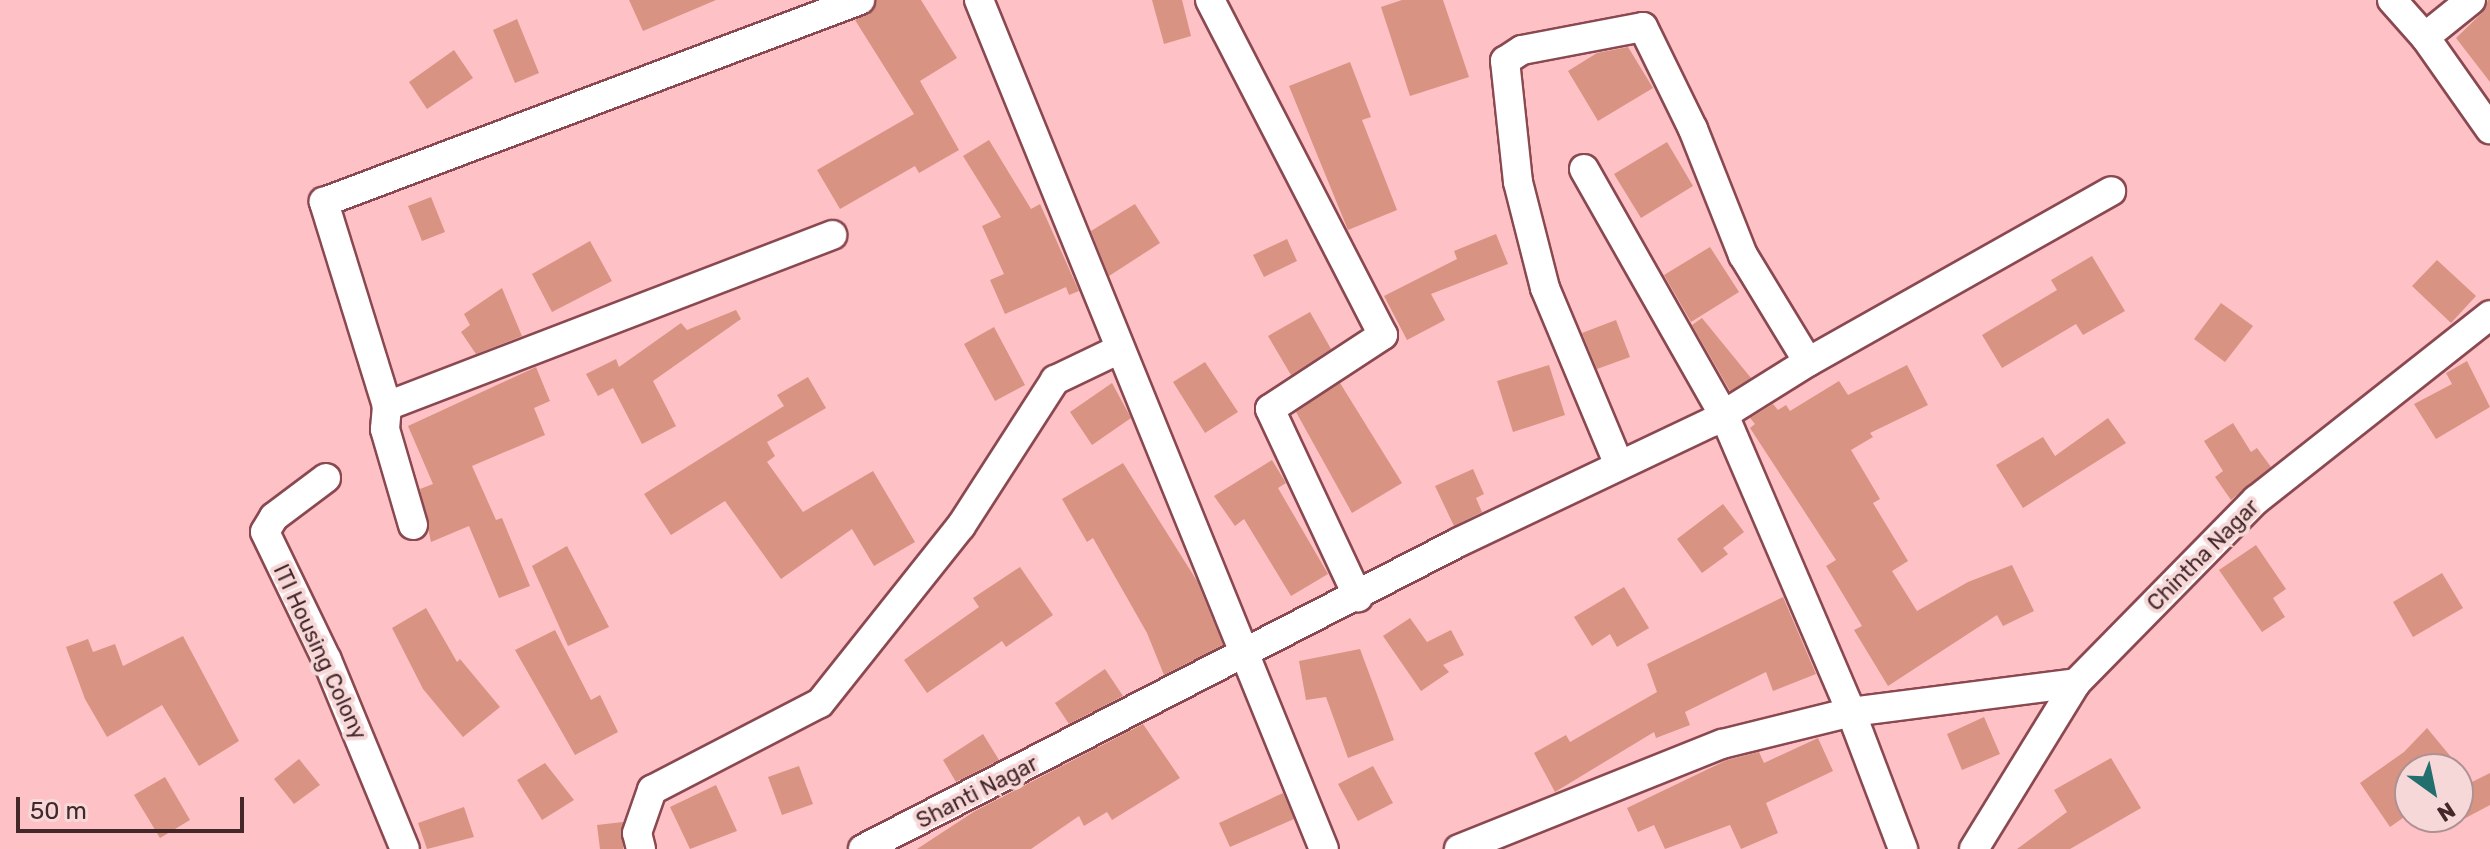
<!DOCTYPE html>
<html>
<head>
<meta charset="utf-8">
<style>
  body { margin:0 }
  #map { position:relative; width:2490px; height:849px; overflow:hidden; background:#fec1c5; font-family:Rubik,sans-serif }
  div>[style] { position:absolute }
  .building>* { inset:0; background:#d89382 }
  .roads { filter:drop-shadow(2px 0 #8a4950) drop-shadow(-2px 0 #8a4950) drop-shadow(0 2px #8a4950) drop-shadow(0 -2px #8a4950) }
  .street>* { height:28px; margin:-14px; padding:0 14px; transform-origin:14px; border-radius:14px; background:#fff }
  span { translate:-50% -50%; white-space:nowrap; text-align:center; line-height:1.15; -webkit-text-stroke:8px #f7d8d9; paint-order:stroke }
  .street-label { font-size:22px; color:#442729 }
  .north { position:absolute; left:2394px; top:753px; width:80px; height:80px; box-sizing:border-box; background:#f7d8d9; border:2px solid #af9193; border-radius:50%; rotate:147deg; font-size:22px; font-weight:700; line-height:32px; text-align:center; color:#442729 }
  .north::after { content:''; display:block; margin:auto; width:28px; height:36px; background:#236f6e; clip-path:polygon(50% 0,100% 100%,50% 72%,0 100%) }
  .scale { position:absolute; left:16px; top:797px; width:228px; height:36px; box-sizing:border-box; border:4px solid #442729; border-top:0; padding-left:10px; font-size:24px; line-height:28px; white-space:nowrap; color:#442729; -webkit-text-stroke:6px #f7d8d9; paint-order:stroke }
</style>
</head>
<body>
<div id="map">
  <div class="building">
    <div style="clip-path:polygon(629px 0,716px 0,643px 31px)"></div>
    <div style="clip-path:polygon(877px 0,921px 0,957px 58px,920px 81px,959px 150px,919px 173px,915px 166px,840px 209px,817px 170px,914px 114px,855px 20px,873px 11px)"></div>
    <div style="clip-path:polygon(1152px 0,1182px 0,1191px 36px,1164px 44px)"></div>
    <div style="clip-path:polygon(1402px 0,1443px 0,1469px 77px,1410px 96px,1381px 7px)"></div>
    <div style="clip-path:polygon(2488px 0,2490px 0,2490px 82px,2456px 38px,2482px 13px)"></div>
    <div style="clip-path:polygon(517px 19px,539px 73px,515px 83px,493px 30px)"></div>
    <div style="clip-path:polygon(1628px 47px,1653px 88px,1598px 121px,1568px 71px,1597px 53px)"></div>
    <div style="clip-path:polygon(454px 50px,473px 78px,427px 109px,409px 82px)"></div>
    <div style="clip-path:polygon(1350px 62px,1371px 117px,1362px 120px,1397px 210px,1348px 230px,1289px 86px)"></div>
    <div style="clip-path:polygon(989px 140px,1031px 209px,1040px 204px,1079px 291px,1069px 295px,1066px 287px,1005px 314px,990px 280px,1004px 274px,982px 226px,1001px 217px,963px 156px)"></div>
    <div style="clip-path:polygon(1667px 142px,1693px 186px,1641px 218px,1614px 174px)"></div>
    <div style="clip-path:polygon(431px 197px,445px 232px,422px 241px,408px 206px)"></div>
    <div style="clip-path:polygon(1135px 204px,1160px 243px,1109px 276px,1091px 231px)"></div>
    <div style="clip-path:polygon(1496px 234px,1508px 264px,1431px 294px,1445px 320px,1407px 340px,1384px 296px,1457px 259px,1454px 251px)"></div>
    <div style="clip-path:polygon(1287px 239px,1297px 261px,1264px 277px,1253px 255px)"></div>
    <div style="clip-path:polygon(590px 241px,612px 281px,552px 312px,532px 274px)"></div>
    <div style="clip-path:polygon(1710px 247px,1739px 292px,1691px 322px,1664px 275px)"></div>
    <div style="clip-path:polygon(2092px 256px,2125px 311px,2083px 335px,2076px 324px,2002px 368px,1982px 335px,2057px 290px,2051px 280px)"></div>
    <div style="clip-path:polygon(2437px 260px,2476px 296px,2451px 323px,2412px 286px)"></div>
    <div style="clip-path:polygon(502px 288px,522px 336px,476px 354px,461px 332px,470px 325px,464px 314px)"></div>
    <div style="clip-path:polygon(2221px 303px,2253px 326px,2225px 362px,2194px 339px)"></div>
    <div style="clip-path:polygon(736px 310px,741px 319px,653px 381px,676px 426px,642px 444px,613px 388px,598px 396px,586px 374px,616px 359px,619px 367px,681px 323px,687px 330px)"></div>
    <div style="clip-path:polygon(1310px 312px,1331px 349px,1291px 375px,1268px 336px)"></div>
    <div style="clip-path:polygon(1702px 318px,1751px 378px,1730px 391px,1692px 325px)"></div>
    <div style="clip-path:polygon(1616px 320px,1630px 357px,1597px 369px,1582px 333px)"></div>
    <div style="clip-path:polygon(994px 327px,1025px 385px,995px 401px,964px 344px)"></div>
    <div style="clip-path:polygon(2467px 361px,2490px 407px,2436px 439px,2414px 404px,2452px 384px,2446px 373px)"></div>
    <div style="clip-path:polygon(1205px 362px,1238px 412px,1205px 433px,1173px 382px)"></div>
    <div style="clip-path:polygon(1549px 365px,1565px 415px,1513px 432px,1497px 381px)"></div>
    <div style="clip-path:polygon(1907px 365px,1928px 405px,1870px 433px,1873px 437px,1851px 450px,1880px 499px,1873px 503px,1908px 561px,1892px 571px,1917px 611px,1968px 582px,2012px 565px,2034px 611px,2003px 626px,1997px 615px,1888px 686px,1854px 630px,1862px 626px,1826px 566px,1836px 560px,1750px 428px,1755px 424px,1750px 418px,1773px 404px,1778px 410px,1786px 405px,1790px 411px,1839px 381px,1848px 395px)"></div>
    <div style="clip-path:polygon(536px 367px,550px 401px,534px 408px,545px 435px,472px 466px,496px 520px,502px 518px,530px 586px,499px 598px,469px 526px,431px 542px,420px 489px,433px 484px,408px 426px)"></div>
    <div style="clip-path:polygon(808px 377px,826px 408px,767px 442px,775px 456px,767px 462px,803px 512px,873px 471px,915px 542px,874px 566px,852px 529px,781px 579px,725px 501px,671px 535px,644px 494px,784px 406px,777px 395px)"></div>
    <div style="clip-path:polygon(1112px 383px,1131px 418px,1092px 445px,1070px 412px)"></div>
    <div style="clip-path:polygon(1340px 383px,1402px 483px,1352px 513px,1296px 412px)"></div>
    <div style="clip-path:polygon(2108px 418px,2126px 443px,2023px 508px,1996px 465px,2043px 437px,2055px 456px)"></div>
    <div style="clip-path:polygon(2233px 423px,2251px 452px,2257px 448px,2271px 467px,2231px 500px,2215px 477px,2223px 471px,2204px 441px)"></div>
    <div style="clip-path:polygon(1272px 460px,1286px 483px,1278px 488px,1328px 574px,1291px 596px,1244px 519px,1235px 526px,1214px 496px)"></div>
    <div style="clip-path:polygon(1123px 463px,1197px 581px,1223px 645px,1164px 675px,1147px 633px,1093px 538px,1087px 542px,1062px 499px)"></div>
    <div style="clip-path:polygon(1473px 469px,1484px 494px,1476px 498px,1482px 512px,1454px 526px,1435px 486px)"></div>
    <div style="clip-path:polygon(1723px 504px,1744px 532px,1723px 548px,1728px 554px,1702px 573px,1677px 539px)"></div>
    <div style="clip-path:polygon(2256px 545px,2286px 589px,2273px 598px,2285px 617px,2262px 632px,2219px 570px)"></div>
    <div style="clip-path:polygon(567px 546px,609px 627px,568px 646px,532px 566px)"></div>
    <div style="clip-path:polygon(1020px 567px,1053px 615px,1006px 647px,1002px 641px,927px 693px,904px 660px,979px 607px,973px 598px)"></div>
    <div style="clip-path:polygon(2442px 573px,2463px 608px,2413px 637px,2393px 602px)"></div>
    <div style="clip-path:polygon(1624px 587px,1649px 628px,1617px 647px,1610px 634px,1592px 646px,1574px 617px)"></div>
    <div style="clip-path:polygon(1783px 597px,1816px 674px,1773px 691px,1766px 672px,1685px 712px,1690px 725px,1656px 738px,1654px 732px,1555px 792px,1534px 753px,1566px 735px,1570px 742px,1657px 692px,1647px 664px)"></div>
    <div style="clip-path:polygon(426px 608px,457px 662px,460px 659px,500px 707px,463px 737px,423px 689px,392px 628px)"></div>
    <div style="clip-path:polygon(1410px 618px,1427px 642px,1451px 630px,1464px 655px,1443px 665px,1449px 672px,1421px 691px,1383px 636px)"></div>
    <div style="clip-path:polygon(555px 630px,591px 700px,600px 695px,618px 732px,575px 755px,515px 650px)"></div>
    <div style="clip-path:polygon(183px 636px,239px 741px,199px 766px,162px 705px,107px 737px,85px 699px,66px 647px,88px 639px,93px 652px,115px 644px,123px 666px)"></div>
    <div style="clip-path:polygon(1360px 649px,1394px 740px,1348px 758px,1326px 697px,1306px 700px,1299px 661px)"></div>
    <div style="clip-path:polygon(1105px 669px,1123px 696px,1069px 724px,1055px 703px)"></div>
    <div style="clip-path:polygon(1984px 717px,2000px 754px,1962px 770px,1947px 734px)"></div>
    <div style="clip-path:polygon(1143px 724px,1180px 778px,1112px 820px,1107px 812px,1084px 826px,1079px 816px,1031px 849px,917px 849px,975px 811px)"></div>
    <div style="clip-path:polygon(2427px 728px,2461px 769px,2410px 769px,2410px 813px,2390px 827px,2360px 783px,2404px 752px)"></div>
    <div style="clip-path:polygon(983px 734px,999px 760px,956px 782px,943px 760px)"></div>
    <div style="clip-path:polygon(1818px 738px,1833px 771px,1766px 803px,1778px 833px,1741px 849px,1730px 825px,1665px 849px,1654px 825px,1638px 832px,1627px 808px,1727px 760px,1759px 752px,1764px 763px)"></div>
    <div style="clip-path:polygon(2111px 758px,2141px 808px,2070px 849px,2017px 849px,2067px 812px,2054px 790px)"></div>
    <div style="clip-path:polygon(299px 759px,320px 785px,294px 804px,274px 779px)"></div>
    <div style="clip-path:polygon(545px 763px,574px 800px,542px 820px,517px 780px)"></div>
    <div style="clip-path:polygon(799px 766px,813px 804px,782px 815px,768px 777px)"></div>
    <div style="clip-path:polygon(1373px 766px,1393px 803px,1358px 821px,1338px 784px)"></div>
    <div style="clip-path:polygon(2490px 773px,2490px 805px,2458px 822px,2458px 789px)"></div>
    <div style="clip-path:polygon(165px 777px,190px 820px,160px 838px,134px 795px)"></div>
    <div style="clip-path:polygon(716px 785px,737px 831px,690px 849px,670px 807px)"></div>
    <div style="clip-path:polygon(1283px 793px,1294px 819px,1230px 847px,1219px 823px)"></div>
    <div style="clip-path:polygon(464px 807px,474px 837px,427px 849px,418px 823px)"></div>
    <div style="clip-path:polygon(623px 822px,623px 849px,600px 849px,597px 825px)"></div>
  </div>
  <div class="roads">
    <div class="street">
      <div style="left:979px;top:0;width:916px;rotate:67.89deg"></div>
      <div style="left:1210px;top:0;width:377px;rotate:62.7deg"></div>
      <div style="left:1383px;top:335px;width:135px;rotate:146.8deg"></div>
      <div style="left:1270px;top:409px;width:208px;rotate:64.9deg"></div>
      <div style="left:2392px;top:0;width:50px;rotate:48.3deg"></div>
      <div style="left:2471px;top:0;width:59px;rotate:141.2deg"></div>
      <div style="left:2425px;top:37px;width:113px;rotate:54.8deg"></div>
      <div style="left:1584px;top:169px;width:283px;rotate:60.4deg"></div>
      <div style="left:1724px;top:415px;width:323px;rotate:66.8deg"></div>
      <div style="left:1851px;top:712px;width:147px;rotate:69.2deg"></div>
      <div style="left:387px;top:406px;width:477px;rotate:-21deg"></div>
      <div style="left:1619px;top:465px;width:192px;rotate:-112.7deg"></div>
      <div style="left:1545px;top:288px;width:109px;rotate:-104.3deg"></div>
      <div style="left:1518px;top:182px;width:122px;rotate:-96.1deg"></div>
      <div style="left:1505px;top:61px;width:20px;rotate:-33deg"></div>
      <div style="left:1522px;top:50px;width:123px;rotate:-10.8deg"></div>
      <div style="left:1643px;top:27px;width:114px;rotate:63.9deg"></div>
      <div style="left:1693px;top:129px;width:136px;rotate:68.4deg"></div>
      <div style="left:1743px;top:255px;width:125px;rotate:58.7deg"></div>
      <div style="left:1808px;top:362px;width:348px;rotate:-29.4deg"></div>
      <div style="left:326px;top:478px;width:65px;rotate:143.1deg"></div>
      <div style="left:274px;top:517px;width:17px;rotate:121deg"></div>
      <div style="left:265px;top:532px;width:142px;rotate:64.2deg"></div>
      <div style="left:327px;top:660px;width:204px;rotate:67.6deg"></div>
      <div style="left:413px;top:525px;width:100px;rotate:-106.3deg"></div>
      <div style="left:385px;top:429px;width:23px;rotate:-85deg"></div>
      <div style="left:387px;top:406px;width:214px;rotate:-107.2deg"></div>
      <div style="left:324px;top:202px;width:573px;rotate:-20.65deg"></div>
      <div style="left:641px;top:849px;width:16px;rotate:-104deg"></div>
      <div style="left:637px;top:833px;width:46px;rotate:-70.8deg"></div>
      <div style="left:652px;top:790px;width:189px;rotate:-27.4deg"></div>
      <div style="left:820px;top:703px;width:226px;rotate:-51.5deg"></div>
      <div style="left:961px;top:526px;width:174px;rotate:-57.2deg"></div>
      <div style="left:1055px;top:380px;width:72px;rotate:-25.5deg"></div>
      <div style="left:863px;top:849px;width:670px;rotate:-27.25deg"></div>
      <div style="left:1459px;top:542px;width:280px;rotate:-25.4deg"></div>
      <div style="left:1712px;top:422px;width:113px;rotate:-32deg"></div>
      <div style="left:1459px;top:849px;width:283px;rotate:-21.8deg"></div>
      <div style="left:1722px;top:744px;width:133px;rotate:-13.9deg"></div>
      <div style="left:1851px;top:712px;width:227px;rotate:-7.3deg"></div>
      <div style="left:1974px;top:849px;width:195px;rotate:-58.4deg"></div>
      <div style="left:2076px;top:683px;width:257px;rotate:-45.5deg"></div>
      <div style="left:2256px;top:500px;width:298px;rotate:-38.3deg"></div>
    </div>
  </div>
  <div class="street-label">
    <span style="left:2203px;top:555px;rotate:-45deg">Chintha Nagar</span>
    <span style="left:320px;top:652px;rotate:65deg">ITI Housing Colony</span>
    <span style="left:977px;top:792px;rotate:-27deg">Shanti Nagar</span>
  </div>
  <div class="north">N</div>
  <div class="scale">50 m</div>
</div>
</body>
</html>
